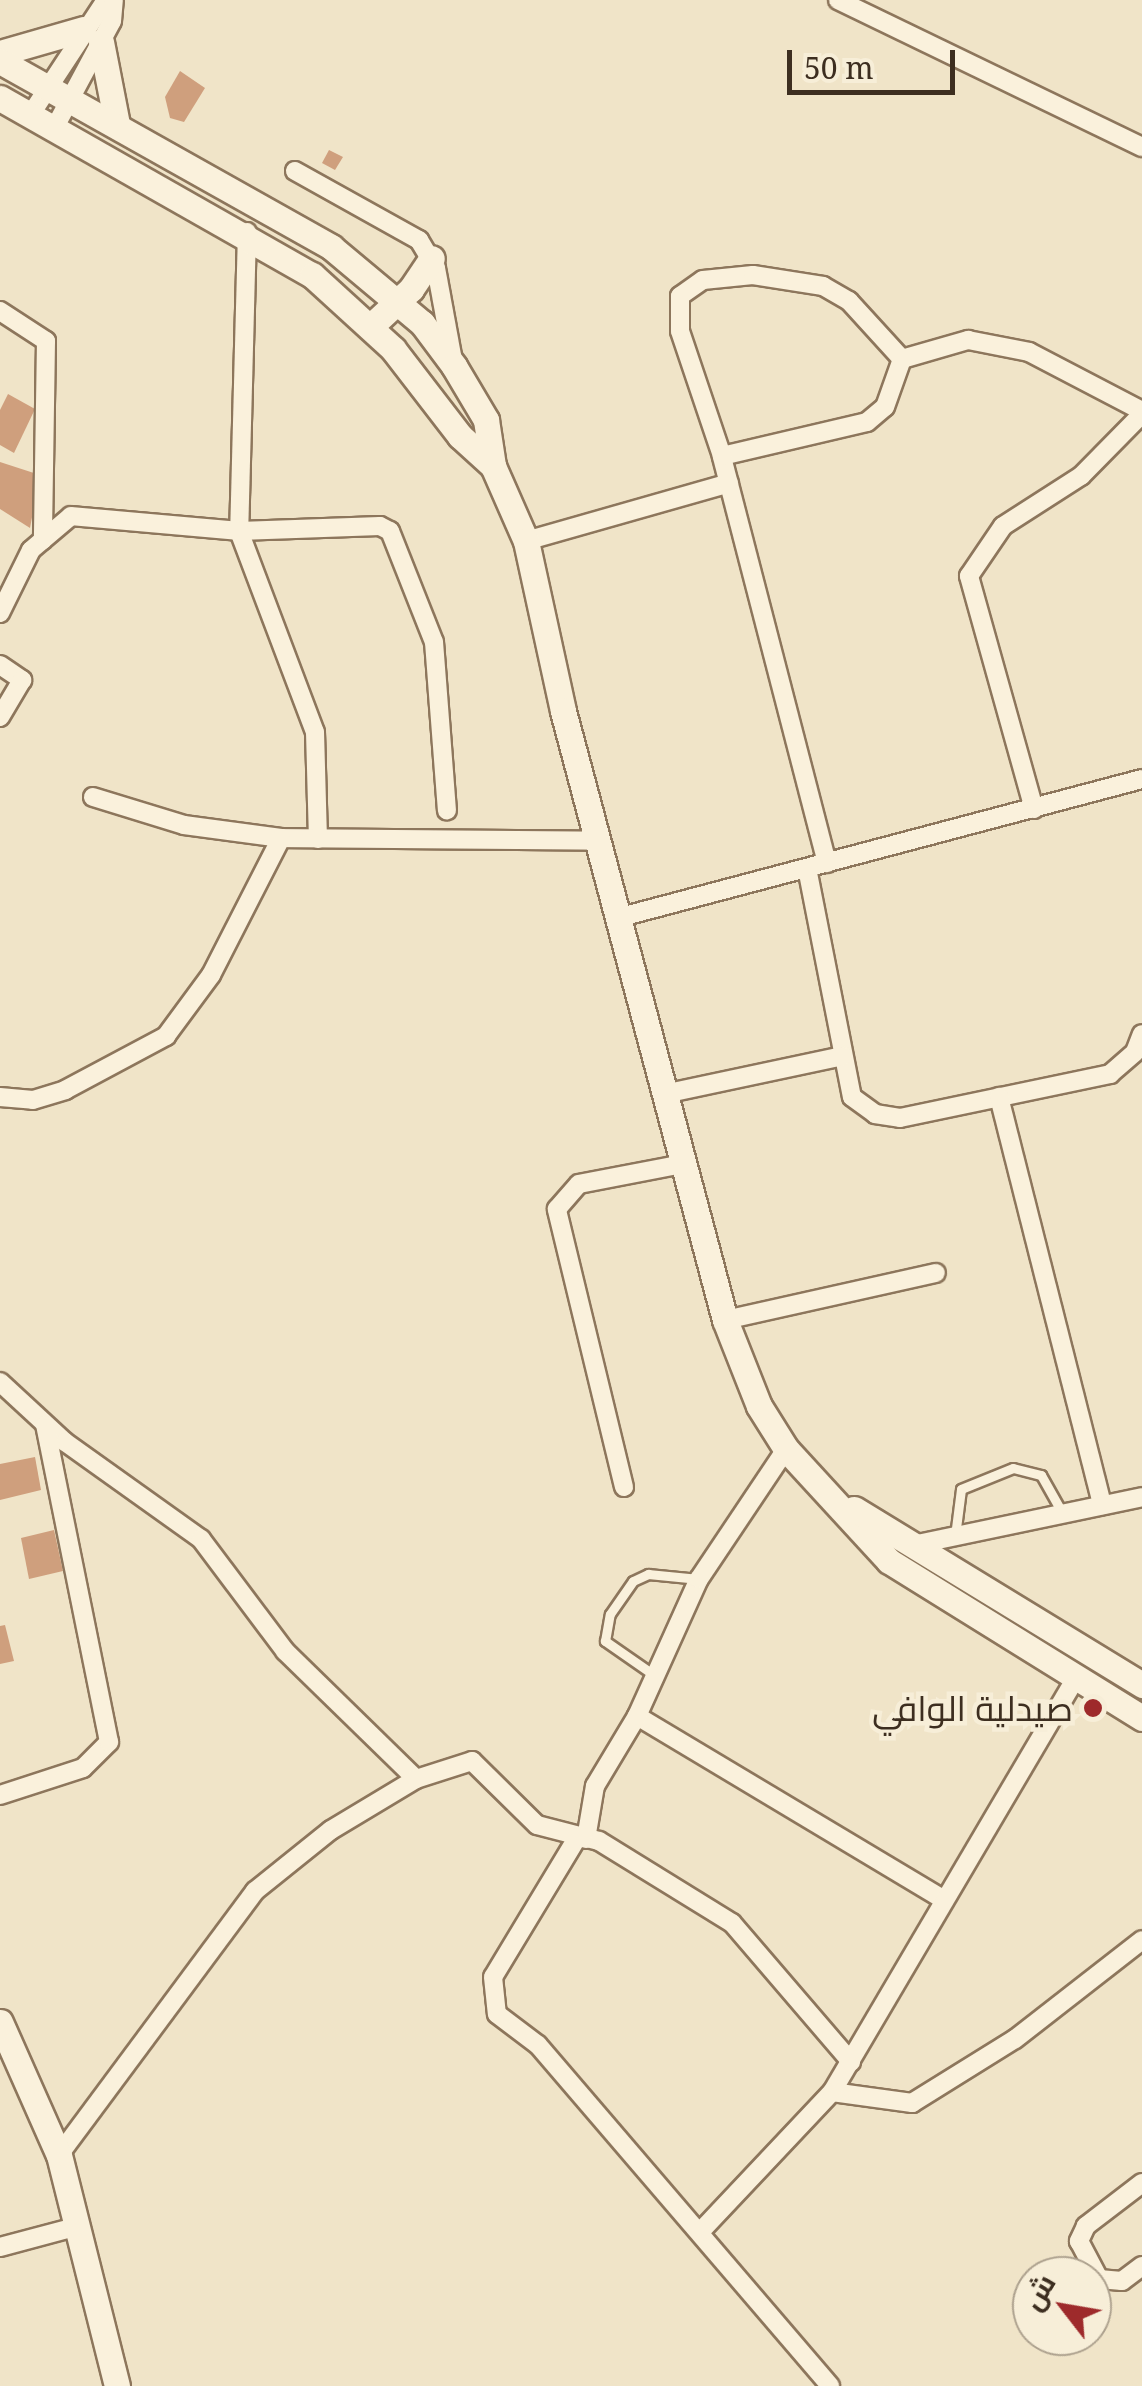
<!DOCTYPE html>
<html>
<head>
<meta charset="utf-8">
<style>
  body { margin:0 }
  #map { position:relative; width:1142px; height:2386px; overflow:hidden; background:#f0e4c8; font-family:"Noto Serif",Cairo,serif }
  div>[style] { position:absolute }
  .building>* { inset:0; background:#cf9f7d }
  .roads { filter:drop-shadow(2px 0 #8d765c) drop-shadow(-2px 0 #8d765c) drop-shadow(0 2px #8d765c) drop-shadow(0 -2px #8d765c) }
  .lane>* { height:9px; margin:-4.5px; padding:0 4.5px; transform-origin:4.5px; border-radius:4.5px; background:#faf1dc }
  .street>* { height:18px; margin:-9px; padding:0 9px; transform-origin:9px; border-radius:9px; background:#faf1dc }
  .secondary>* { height:25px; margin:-12.5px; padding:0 12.5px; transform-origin:12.5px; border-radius:12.5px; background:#faf1dc }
  .dots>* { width:28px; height:28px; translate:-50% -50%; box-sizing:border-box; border:5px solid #f7eed8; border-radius:50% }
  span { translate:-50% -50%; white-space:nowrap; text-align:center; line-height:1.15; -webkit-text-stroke:9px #f7eed8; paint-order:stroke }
  .poi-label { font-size:35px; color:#3d2e20 }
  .right { translate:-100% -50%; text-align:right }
  .north { position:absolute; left:1012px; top:2256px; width:100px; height:100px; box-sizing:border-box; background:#f7eed8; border:2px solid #ada18e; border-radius:50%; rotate:301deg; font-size:28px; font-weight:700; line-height:40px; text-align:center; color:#3d2e20 }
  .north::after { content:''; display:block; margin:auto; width:35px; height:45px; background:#9e2a2b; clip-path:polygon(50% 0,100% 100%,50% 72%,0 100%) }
  .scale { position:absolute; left:787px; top:50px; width:168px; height:45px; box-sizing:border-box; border:5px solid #3d2e20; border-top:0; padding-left:12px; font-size:30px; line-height:35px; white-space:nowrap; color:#3d2e20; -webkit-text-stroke:8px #f7eed8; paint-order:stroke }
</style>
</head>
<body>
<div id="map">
  <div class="building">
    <div style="clip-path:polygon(180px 71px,205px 88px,184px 122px,170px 118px,165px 97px)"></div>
    <div style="clip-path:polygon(329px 150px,343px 157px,335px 170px,322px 163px)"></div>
    <div style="clip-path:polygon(8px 394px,35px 409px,14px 453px,0 445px,0 410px)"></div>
    <div style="clip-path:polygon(0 462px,40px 475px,30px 528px,0 509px)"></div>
    <div style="clip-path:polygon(35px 1457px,41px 1490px,0 1500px,0 1464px)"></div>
    <div style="clip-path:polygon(54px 1530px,63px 1571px,29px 1579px,21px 1538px)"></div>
    <div style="clip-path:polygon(5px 1625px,14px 1661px,0 1664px,0 1626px)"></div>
  </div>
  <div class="roads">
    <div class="lane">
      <div style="left:955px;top:1536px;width:47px;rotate:-82.7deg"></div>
      <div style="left:961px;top:1489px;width:56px;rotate:-22deg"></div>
      <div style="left:1013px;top:1468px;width:29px;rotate:14deg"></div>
      <div style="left:1041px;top:1475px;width:45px;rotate:60.6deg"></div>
      <div style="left:654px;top:1675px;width:60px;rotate:-145.2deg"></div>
      <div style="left:605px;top:1641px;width:27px;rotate:-80deg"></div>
      <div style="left:610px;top:1614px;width:40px;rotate:-55.1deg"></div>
      <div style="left:633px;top:1581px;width:17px;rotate:-25deg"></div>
      <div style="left:648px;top:1574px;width:51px;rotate:5.6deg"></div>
    </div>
    <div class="street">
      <div style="left:838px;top:0;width:338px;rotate:25.8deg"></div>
      <div style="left:31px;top:114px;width:136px;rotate:-56.7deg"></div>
      <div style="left:55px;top:127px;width:120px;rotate:-61.7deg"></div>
      <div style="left:112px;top:21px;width:21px;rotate:-85deg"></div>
      <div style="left:295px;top:171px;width:142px;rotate:29.1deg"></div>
      <div style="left:419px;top:240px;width:33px;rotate:59deg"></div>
      <div style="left:436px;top:268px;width:95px;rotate:79.6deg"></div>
      <div style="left:247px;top:232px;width:299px;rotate:91.5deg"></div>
      <div style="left:239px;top:531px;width:141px;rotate:-2deg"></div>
      <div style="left:380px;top:526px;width:11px;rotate:27deg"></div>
      <div style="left:390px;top:531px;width:119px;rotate:68.4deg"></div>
      <div style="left:434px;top:642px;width:169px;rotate:85.6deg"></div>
      <div style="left:0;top:311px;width:55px;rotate:33.1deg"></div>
      <div style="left:46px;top:341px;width:199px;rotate:90.9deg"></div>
      <div style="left:722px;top:456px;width:149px;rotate:-13.2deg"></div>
      <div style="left:867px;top:422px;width:23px;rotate:-40deg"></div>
      <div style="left:885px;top:407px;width:51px;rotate:-70.5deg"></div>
      <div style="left:902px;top:359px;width:69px;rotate:-16.1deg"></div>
      <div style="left:968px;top:340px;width:62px;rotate:11.1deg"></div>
      <div style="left:1029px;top:352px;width:127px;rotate:27.6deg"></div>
      <div style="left:526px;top:541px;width:211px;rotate:-15.9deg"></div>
      <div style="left:0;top:613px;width:70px;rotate:-63.8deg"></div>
      <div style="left:31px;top:550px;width:52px;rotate:-40.4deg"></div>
      <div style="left:71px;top:516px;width:169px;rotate:5.1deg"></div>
      <div style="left:239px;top:531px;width:215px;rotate:69.3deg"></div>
      <div style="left:315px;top:732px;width:107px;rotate:88.4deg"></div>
      <div style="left:0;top:665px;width:27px;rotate:34deg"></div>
      <div style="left:22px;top:680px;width:43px;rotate:120.7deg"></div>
      <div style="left:93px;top:797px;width:95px;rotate:17.1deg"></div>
      <div style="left:184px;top:825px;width:98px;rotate:7.6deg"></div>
      <div style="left:281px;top:838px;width:318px;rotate:0.5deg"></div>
      <div style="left:1034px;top:809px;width:242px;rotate:-105.6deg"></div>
      <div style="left:969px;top:576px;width:60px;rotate:-55.8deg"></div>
      <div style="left:1003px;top:526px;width:93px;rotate:-32.7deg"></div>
      <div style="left:1081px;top:476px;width:87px;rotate:-45.5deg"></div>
      <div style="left:827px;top:863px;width:420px;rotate:-104.5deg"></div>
      <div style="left:722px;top:456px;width:132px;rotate:-108.6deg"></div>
      <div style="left:680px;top:331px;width:35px;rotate:-90deg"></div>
      <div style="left:680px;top:296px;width:28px;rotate:-35deg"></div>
      <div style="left:703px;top:280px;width:50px;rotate:-5.7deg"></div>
      <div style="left:753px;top:275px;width:71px;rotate:8.9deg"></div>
      <div style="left:823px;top:286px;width:30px;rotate:30deg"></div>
      <div style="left:849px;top:301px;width:79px;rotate:47.6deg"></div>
      <div style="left:807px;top:868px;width:233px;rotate:78.9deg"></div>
      <div style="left:852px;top:1097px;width:29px;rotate:36deg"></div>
      <div style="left:875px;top:1114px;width:25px;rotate:9deg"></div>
      <div style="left:900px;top:1118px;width:215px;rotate:-11.8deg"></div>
      <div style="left:1110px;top:1074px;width:33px;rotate:-41deg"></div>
      <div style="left:1135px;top:1052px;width:19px;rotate:-69deg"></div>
      <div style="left:617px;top:918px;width:543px;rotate:-14.83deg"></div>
      <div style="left:664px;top:1094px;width:183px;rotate:-12deg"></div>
      <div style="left:0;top:1097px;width:33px;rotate:5deg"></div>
      <div style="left:33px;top:1100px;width:34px;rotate:-17deg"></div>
      <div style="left:65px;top:1090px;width:115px;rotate:-28.1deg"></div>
      <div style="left:166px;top:1036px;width:76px;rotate:-53.6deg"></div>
      <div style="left:211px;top:975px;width:154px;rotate:-62.9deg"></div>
      <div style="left:999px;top:1097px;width:421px;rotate:75.8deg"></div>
      <div style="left:725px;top:1320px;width:216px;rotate:-12.6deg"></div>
      <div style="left:0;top:1382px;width:88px;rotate:42.7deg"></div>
      <div style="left:65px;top:1442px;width:167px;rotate:35.5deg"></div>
      <div style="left:201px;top:1539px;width:140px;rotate:53.1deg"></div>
      <div style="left:285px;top:1651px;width:183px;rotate:44.3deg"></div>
      <div style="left:624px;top:1487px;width:286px;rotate:-103.6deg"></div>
      <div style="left:557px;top:1209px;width:33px;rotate:-49deg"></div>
      <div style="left:579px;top:1184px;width:106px;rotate:-10.9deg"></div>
      <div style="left:913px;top:1545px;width:234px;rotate:-11.8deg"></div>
      <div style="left:637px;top:1716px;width:357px;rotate:30.9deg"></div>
      <div style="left:0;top:1795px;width:87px;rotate:-18deg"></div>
      <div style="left:83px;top:1768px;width:37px;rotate:-45deg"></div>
      <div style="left:109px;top:1742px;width:323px;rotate:-101.4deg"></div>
      <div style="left:577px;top:1838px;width:162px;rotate:121.1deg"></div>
      <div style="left:493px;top:1977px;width:37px;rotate:84deg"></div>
      <div style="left:497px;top:2014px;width:51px;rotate:37.1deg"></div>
      <div style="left:538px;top:2045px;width:449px;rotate:49.4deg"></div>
      <div style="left:586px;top:1839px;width:54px;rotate:-80.4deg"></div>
      <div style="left:595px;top:1786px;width:82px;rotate:-59deg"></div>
      <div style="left:637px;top:1716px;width:150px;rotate:-65.7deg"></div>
      <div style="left:699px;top:1579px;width:156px;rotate:-56.2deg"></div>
      <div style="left:832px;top:2092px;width:481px;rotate:-59.5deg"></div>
      <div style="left:59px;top:2155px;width:329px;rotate:-53.4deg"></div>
      <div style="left:255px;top:1891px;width:97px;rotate:-38.8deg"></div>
      <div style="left:331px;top:1830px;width:99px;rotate:-31deg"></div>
      <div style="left:416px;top:1779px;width:59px;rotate:-17.8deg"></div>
      <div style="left:472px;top:1761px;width:91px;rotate:44.6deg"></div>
      <div style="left:537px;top:1825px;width:64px;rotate:14.5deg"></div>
      <div style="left:599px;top:1841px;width:156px;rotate:31.7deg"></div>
      <div style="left:732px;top:1923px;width:183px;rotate:49.4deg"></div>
      <div style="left:1142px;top:2183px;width:71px;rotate:142.5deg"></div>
      <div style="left:1086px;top:2226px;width:17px;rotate:115deg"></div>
      <div style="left:1079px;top:2241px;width:43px;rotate:62.2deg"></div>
      <div style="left:1099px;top:2279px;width:23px;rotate:5deg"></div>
      <div style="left:1122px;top:2281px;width:25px;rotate:-37deg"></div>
      <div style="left:700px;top:2232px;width:192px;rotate:-46.7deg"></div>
      <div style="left:832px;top:2092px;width:81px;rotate:7.8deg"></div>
      <div style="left:912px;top:2103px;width:121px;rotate:-31.9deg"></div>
      <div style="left:1015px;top:2039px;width:161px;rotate:-37.9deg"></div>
      <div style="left:0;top:2247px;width:82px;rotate:-14.9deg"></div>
    </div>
    <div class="secondary">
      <div style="left:101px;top:42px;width:84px;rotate:79deg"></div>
      <div style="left:0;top:53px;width:86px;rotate:-16.1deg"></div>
      <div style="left:0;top:61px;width:380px;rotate:29.3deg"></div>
      <div style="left:331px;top:247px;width:119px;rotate:39.9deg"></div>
      <div style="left:422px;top:323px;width:54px;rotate:53.3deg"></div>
      <div style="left:454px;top:366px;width:63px;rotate:59.3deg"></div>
      <div style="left:486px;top:420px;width:47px;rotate:81.3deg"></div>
      <div style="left:493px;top:466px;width:82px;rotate:66.3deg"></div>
      <div style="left:526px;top:541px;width:174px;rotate:77.7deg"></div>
      <div style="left:563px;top:711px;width:630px;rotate:75.1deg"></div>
      <div style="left:725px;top:1320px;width:92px;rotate:68.4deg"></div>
      <div style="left:759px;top:1406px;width:51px;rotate:57.9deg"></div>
      <div style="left:786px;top:1449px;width:152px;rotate:47.4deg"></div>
      <div style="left:889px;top:1561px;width:298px;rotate:31.8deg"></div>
      <div style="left:0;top:98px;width:359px;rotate:29.6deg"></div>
      <div style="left:312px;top:275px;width:110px;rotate:42.4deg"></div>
      <div style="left:393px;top:349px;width:110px;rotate:52.4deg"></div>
      <div style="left:460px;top:436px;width:45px;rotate:42.3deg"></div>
      <div style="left:370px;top:327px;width:56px;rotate:-42.8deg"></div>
      <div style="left:411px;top:289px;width:37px;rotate:-56deg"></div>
      <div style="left:854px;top:1509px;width:338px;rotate:31.4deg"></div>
      <div style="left:0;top:2022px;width:145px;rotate:66.1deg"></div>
      <div style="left:59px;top:2155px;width:238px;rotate:75.9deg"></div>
    </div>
  </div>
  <div class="dots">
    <div style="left:1093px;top:1708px;background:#9e2a2b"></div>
  </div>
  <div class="poi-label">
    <span class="right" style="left:1073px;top:1708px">صيدلية الوافي</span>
  </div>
  <div class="north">ش</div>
  <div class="scale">50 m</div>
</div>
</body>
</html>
